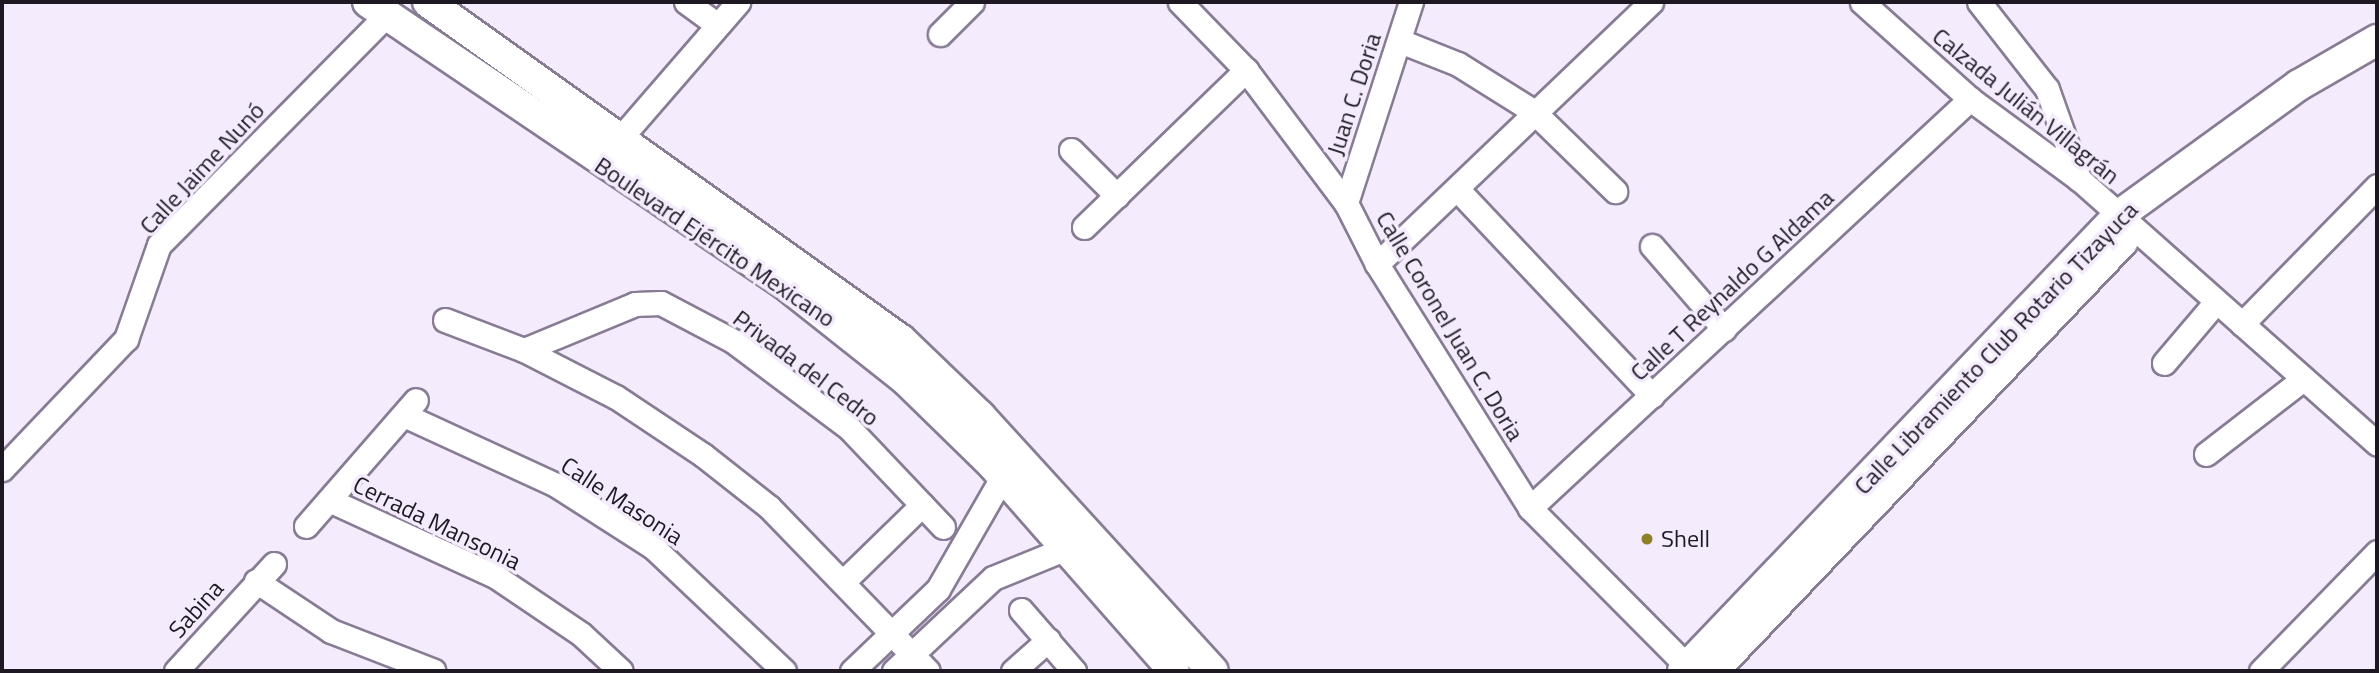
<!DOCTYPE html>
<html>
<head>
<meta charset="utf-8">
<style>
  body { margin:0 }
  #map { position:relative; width:2379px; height:673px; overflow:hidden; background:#f4ecfd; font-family:"Titillium Web",sans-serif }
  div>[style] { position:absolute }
  .roads { filter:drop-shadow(2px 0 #887c95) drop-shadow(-2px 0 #887c95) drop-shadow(0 2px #887c95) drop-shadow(0 -2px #887c95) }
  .minor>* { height:23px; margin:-11.5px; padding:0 11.5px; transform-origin:11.5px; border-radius:11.5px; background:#fff }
  .major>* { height:30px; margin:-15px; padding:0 15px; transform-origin:15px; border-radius:15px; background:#fff }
  .dots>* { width:19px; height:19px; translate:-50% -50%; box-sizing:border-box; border:4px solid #f4ecfd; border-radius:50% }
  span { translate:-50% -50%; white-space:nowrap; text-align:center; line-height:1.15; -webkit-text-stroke:7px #f4ecfd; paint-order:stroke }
  .street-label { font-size:24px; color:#1d1822 }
  .poi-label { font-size:24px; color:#1d1822 }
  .left { translate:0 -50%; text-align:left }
  .frame { position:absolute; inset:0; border:4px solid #1d1822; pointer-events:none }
</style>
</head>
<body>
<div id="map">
  <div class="roads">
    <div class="minor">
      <div style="left:686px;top:2px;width:39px;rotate:36deg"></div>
      <div style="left:1180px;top:2px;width:95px;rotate:45.9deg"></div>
      <div style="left:1246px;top:70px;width:166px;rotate:53.1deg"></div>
      <div style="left:1346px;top:203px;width:68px;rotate:63.1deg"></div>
      <div style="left:1377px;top:264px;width:288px;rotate:57.9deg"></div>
      <div style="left:1530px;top:508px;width:223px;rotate:45.2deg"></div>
      <div style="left:1862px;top:2px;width:145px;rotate:41.9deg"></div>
      <div style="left:1970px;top:99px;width:135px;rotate:36.3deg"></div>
      <div style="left:2079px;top:179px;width:399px;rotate:41.6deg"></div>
      <div style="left:1979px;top:2px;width:110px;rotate:52deg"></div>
      <div style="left:2047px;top:89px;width:96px;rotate:70.4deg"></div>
      <div style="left:940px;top:34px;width:45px;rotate:-45deg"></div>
      <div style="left:1400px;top:41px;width:62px;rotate:21.6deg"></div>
      <div style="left:1458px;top:64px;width:89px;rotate:32.1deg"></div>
      <div style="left:1533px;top:111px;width:115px;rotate:44.3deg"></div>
      <div style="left:610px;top:150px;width:196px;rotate:-49.1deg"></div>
      <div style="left:1071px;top:150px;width:65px;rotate:45deg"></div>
      <div style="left:1458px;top:190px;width:283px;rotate:46.7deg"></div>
      <div style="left:1346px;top:203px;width:211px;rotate:-72.1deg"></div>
      <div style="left:1084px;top:227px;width:226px;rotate:-44.1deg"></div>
      <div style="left:1652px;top:246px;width:110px;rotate:49.1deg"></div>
      <div style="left:1377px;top:264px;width:379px;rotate:-43.7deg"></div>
      <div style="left:445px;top:320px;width:85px;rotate:20.8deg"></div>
      <div style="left:524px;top:350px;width:103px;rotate:27.1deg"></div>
      <div style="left:616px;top:397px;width:105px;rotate:33.7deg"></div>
      <div style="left:703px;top:455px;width:84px;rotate:38.2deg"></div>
      <div style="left:769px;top:507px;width:228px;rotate:45.9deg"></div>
      <div style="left:2242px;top:324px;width:193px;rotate:-45.6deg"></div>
      <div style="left:524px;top:350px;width:120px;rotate:-22.5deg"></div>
      <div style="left:635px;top:304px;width:26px;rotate:-2deg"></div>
      <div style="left:661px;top:303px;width:81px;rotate:27.8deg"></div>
      <div style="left:733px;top:341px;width:146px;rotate:36.9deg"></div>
      <div style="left:850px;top:429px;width:135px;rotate:46.5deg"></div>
      <div style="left:2164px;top:363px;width:80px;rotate:-49.6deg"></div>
      <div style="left:404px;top:415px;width:167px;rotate:24.7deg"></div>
      <div style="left:556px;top:485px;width:117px;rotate:32.7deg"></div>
      <div style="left:654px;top:548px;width:179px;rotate:43.4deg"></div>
      <div style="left:2206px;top:454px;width:123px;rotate:-37.7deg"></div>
      <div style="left:2px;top:469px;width:180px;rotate:-46.4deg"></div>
      <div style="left:126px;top:339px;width:100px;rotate:-70.7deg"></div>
      <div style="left:159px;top:245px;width:324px;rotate:-45.3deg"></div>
      <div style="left:329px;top:500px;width:183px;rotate:24.6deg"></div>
      <div style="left:495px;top:576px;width:104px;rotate:34deg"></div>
      <div style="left:581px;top:634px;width:54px;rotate:42.8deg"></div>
      <div style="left:1530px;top:508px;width:601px;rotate:-42.91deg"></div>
      <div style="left:306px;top:526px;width:167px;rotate:-48.9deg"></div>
      <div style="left:256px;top:581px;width:90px;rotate:33.7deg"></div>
      <div style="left:331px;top:631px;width:110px;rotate:21.2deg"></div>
      <div style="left:844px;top:581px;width:109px;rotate:-44.3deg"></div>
      <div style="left:1021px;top:610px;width:81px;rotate:49deg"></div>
      <div style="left:176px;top:671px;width:145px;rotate:-47.5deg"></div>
      <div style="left:852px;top:671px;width:119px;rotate:-43.6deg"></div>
      <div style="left:938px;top:589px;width:130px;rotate:-60.1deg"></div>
      <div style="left:894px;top:671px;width:136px;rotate:-43.2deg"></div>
      <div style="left:993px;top:578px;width:80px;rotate:-22.1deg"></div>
      <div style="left:1013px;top:671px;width:47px;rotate:-41.5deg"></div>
      <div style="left:2261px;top:671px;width:166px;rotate:-45.7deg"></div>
    </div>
    <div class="major">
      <div style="left:368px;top:2px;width:503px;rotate:34.07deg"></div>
      <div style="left:785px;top:284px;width:154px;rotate:38.4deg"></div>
      <div style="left:906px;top:380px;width:122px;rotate:44.3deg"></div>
      <div style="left:993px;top:465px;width:274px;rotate:48.7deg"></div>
      <div style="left:428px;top:2px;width:581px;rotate:35.55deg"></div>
      <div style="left:901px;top:340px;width:110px;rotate:43.9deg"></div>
      <div style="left:980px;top:416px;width:345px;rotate:47.6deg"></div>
      <div style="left:1683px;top:671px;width:629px;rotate:-46.29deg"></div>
      <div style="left:2118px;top:216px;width:223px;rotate:-35.9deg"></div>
      <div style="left:2299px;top:85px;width:90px;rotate:-30deg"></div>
      <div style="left:1713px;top:671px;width:594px;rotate:-46.36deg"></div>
    </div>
  </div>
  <div class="dots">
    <div style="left:1647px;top:539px;background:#8e8027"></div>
  </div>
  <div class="street-label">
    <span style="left:1354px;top:94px;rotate:-72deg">Juan C. Doria</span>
    <span style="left:2026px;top:106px;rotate:39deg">Calzada Julián Villagrán</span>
    <span style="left:202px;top:168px;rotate:-47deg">Calle Jaime Nunó</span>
    <span style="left:715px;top:242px;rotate:34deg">Boulevard Ejército Mexicano</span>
    <span style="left:1732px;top:285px;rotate:-43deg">Calle T Reynaldo G Aldama</span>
    <span style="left:1450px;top:326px;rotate:59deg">Calle Coronel Juan C. Doria</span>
    <span style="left:1996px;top:348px;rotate:-46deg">Calle Libramiento Club Rotario Tizayuca</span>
    <span style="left:806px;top:368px;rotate:37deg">Privada del Cedro</span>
    <span style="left:622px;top:501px;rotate:33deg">Calle Masonia</span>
    <span style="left:437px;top:523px;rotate:26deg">Cerrada Mansonia</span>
    <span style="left:196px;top:609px;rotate:-48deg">Sabina</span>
  </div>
  <div class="poi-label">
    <span class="left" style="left:1661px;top:539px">Shell</span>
  </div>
  <div class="frame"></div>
</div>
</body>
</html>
